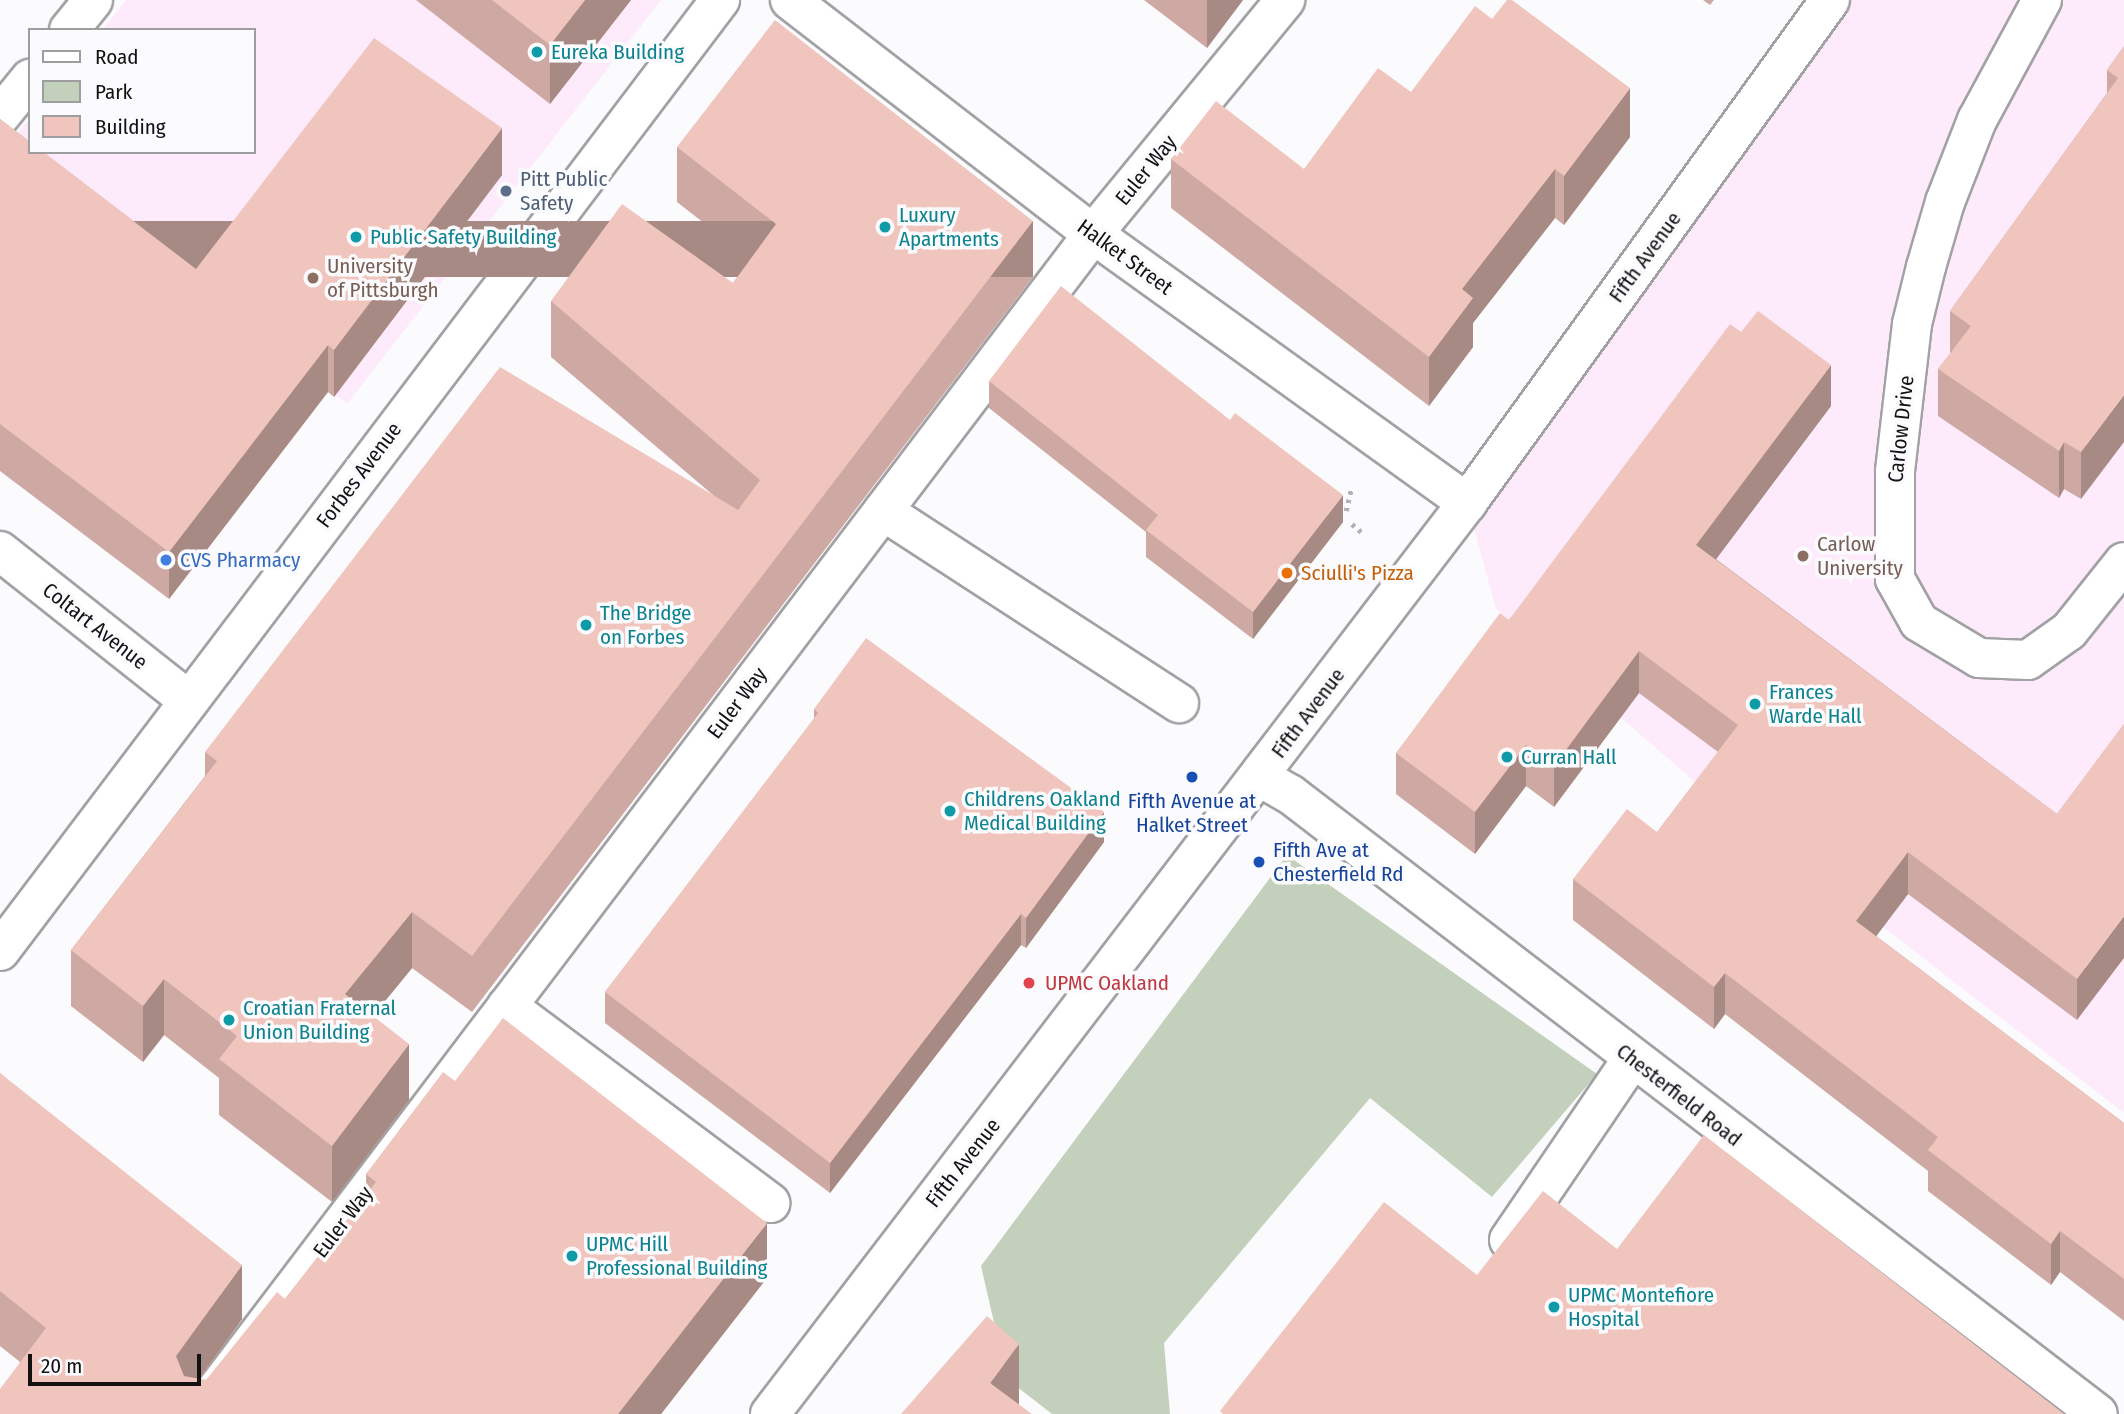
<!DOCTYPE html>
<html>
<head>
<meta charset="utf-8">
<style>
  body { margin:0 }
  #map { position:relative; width:2124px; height:1414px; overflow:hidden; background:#fbfbfe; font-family:"Fira Sans Condensed",sans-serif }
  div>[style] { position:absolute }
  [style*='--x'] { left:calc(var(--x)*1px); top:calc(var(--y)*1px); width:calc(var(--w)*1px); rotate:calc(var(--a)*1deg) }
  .education>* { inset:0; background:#fdebfc }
  .green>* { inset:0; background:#c2d0bc }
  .path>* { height:4.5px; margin-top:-2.25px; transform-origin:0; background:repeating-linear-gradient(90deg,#b2b2b5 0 3.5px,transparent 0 8.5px) }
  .roads { filter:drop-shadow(2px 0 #a2a2a5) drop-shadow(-2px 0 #a2a2a5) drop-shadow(0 2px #a2a2a5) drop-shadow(0 -2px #a2a2a5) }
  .minor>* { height:38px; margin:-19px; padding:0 19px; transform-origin:19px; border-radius:19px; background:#fff }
  .highway>* { height:38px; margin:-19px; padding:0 19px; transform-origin:19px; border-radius:19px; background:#fff }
  .wall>* { inset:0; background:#cea9a3 }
  .shaded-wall>* { inset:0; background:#a88a85; transform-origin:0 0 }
  .building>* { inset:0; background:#f0c5be }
  .dots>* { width:19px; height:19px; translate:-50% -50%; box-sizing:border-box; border:4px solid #fbfbfe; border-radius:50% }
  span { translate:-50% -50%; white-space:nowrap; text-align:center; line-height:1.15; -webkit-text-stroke:7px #fbfbfe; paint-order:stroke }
  .culture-label { font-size:21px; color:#0d838f }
  .left { translate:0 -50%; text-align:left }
  .street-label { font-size:21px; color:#121213 }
  .service-label { font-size:21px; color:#4e5e75 }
  .education-label { font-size:21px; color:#785e54 }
  .shop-label { font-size:21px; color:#366cbe }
  .food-label { font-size:21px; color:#c56008 }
  .transit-label { font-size:21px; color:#164399 }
  .health-label { font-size:21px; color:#be3a42 }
  .legend { position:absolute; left:28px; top:28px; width:228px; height:126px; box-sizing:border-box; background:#fbfbfe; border:2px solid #9e9ea0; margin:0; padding:9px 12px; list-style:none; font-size:21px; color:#121213 }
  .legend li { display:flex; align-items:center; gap:14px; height:35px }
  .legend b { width:35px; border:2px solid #9e9ea0 }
  .scale { position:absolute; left:28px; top:1354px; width:173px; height:32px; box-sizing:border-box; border:4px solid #121213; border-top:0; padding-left:9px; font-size:21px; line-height:24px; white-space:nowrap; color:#121213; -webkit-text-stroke:5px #fbfbfe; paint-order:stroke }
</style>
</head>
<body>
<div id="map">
  <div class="education">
    <i style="clip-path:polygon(126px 0,661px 0,347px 404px,8px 145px,30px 118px,30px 152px,254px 152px,254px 30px,102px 30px)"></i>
    <i style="clip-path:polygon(1838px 0,2124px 0,2124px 1113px,1695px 782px,1496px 609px,1467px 503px)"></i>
  </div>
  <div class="green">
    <i style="clip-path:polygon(1287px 855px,1597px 1074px,1492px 1197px,1370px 1098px,1164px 1343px,1170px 1414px,1052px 1414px,1007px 1379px,981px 1266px)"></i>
  </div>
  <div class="path">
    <i style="--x:1346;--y:511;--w:23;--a:-77"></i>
    <i style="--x:1352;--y:524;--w:16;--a:40"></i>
  </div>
  <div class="roads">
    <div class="minor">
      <i style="--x:790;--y:0;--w:383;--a:37.7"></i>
      <i style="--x:1093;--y:234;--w:461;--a:35.7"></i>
      <i style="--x:2042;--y:0;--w:136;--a:118.4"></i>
      <i style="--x:1977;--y:120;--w:88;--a:111.3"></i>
      <i style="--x:1945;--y:202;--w:68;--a:106.3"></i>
      <i style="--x:1926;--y:267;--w:59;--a:103.8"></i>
      <i style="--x:1912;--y:324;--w:149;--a:96.6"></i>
      <i style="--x:1895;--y:472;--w:107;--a:90"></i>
      <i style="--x:1895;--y:579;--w:49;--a:60.8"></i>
      <i style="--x:1919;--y:622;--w:70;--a:31"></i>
      <i style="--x:1979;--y:658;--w:49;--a:2.3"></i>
      <i style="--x:2028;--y:660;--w:50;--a:-35.3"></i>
      <i style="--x:2069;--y:631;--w:88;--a:-51.4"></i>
      <i style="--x:69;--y:30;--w:38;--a:-51"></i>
      <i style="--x:0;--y:116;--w:48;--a:-51"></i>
      <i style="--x:883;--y:511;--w:353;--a:33"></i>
      <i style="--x:0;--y:551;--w:241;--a:38.4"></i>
      <i style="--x:1260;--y:777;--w:34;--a:30"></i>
      <i style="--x:1290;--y:794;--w:1018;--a:37.5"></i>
      <i style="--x:507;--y:1006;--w:329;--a:36.8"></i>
      <i style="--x:1509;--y:1240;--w:219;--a:-55.8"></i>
      <i style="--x:198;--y:1414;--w:1481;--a:-52.82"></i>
      <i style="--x:1093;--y:234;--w:303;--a:-50.6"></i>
    </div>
    <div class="highway">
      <i style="--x:0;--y:951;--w:1193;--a:-52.87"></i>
      <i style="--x:770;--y:1414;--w:1147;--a:-52.58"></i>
      <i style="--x:1467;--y:503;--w:620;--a:-54.18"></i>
    </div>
  </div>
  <div class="wall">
    <i style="clip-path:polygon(416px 0,631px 0,550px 104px)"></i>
    <i style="clip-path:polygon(1144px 0,1243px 0,1207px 48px)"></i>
    <i style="clip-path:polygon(1703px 0,1714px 0,1710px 5px)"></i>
    <i style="clip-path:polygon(2124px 46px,2081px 499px,2064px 489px,2059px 498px,1938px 416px,1938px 369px,1950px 354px,1950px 311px,2107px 93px,2107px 70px)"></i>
    <i style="clip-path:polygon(1411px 92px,1630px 137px,1564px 225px,1555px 218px,1473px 323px,1473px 347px,1429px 406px,1171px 208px,1171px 159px,1304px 169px)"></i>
    <i style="clip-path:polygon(0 119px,196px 269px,502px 175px,334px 397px,328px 392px,169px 599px,0 471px)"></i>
    <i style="clip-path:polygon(677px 147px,1033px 277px,472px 1012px,412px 968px,373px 1016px,409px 1100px,332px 1202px,219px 1115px,219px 1078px,164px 1035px,143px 1062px,71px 1006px,71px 950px,205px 776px,205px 752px,713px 495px,551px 357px,551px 301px,733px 283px,750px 259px,677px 202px)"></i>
    <i style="clip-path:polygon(1741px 332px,1831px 406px,1716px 559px,2057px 814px,2124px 724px,2077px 1020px,1908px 894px,1876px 936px,2124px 1123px,2124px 1321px,2060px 1272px,2051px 1285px,1928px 1191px,1928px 1171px,1725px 1014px,1714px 1029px,1573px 920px,1573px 879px,1657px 832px,1718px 752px,1639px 693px,1554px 807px,1526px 786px,1475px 854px,1396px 794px,1396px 753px,1509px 620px)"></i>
    <i style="clip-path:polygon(989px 381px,1343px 522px,1253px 639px,1146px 557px,1146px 532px,989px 408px)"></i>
    <i style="clip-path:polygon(814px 709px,1104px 842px,1026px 948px,1021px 945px,830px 1193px,605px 1023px,605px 992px,814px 719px)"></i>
    <i style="clip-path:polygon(0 1073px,242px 1319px,200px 1379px,206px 1380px,285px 1299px,366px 1195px,366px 1174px,455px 1081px,767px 1278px,661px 1414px,0 1414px,20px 1362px,0 1346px)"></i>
  </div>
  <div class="shaded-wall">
    <i style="clip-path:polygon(585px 0,631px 0,550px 104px,550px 45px)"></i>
    <i style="clip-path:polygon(1207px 0,1243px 0,1207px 48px)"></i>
    <i style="clip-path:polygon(1630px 88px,1630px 137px,1564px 225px,1564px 176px)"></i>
    <i style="clip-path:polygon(502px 128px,502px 175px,334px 397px,334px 350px)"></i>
    <i style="clip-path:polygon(1555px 169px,1555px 218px,1473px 323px,1473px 347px,1429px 406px,1429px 357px,1462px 289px)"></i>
    <i style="left:1033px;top:221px;width:56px;height:925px;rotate:90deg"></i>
    <i style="clip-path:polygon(328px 345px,328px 392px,169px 599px,169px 552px)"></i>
    <i style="clip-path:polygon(1831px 365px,1831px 406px,1696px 586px,1696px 545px)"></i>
    <i style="clip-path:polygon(2124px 395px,2124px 442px,2081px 499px,2081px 452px)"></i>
    <i style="clip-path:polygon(2064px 442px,2064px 489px,2059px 498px,2059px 451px)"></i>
    <i style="clip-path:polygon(1343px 495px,1343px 522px,1253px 639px,1253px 612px)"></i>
    <i style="clip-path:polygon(1639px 651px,1639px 693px,1554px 807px,1554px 766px)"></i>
    <i style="clip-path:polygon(1526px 745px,1526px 786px,1475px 854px,1475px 812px)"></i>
    <i style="clip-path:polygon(1104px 812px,1104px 842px,1026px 948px,1026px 918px)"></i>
    <i style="clip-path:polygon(1908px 852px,1908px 894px,1856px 963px,1856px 921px)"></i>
    <i style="clip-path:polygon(412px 912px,412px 968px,345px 1050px,345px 994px)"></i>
    <i style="clip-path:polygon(1021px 914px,1021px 945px,830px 1193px,830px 1163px)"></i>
    <i style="clip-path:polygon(2124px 916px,2124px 958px,2077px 1020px,2077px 979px)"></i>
    <i style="clip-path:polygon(1725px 973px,1725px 1014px,1714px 1029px,1714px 987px)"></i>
    <i style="clip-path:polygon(164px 979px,164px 1035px,143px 1062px,143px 1006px)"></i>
    <i style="clip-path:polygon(409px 1044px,409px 1100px,332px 1202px,332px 1146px)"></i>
    <i style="clip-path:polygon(767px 1223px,767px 1278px,661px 1414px,618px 1414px)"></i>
    <i style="clip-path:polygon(2060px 1231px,2060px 1272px,2051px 1285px,2051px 1244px)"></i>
    <i style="clip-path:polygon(242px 1265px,242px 1319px,176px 1411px,176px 1356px)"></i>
    <i style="clip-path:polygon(1019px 1344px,1019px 1413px,990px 1383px)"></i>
  </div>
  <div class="building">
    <i style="clip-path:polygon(492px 0,585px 0,550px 45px)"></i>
    <i style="clip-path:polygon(1507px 0,1512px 0,1630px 88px,1564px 176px,1555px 169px,1462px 289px,1473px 298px,1429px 357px,1171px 159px,1216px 101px,1304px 169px,1378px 68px,1411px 92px,1475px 6px,1492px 19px)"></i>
    <i style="clip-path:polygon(775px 20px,1033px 221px,472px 956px,412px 912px,345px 994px,409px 1044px,332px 1146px,219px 1059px,237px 1036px,164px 979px,143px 1006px,71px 950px,217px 761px,205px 752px,500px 367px,738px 510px,760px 480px,551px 301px,622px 204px,733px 283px,776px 224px,677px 147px)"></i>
    <i style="clip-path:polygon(374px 38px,502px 128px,334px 350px,328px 345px,169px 552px,0 424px,0 119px,30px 142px,30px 152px,43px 152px,196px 269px)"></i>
    <i style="clip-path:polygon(2124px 46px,2124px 395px,2081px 452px,2064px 442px,2059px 451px,1938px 369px,1971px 326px,1950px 311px,2118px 78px,2107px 70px)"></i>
    <i style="clip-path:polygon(1061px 286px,1230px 420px,1235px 413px,1343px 495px,1253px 612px,1146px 530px,1158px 515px,989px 381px)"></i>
    <i style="clip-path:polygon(1758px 311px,1831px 365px,1696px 545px,2057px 814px,2124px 724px,2124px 916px,2077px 979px,1908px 852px,1856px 921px,2124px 1123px,2124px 1279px,2060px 1231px,2051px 1244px,1928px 1150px,1938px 1137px,1725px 973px,1714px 987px,1573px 879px,1627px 809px,1657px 832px,1738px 725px,1639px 651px,1554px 766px,1526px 745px,1475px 812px,1396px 753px,1500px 613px,1509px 620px,1730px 324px,1741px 332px)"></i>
    <i style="clip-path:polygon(866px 638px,1104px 812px,1026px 918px,1021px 914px,830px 1163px,605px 992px,818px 713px,814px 709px)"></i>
    <i style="clip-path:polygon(503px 1018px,767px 1223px,618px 1414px,0 1414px,0 1389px,46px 1328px,0 1291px,0 1073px,242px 1265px,176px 1356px,184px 1376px,206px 1380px,277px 1292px,285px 1299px,376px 1182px,366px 1174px,443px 1072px,455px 1081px)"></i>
    <i style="clip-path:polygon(1704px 1135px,2064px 1414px,1223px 1414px,1220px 1411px,1384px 1202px,1477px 1275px,1543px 1191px,1617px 1249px)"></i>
    <i style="clip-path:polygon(987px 1316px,1019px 1344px,990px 1383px,1032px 1414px,901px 1414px)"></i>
  </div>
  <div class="dots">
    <i style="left:537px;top:52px;background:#0f9aa8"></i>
    <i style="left:506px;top:191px;background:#5c6f8a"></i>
    <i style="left:885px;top:227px;background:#0f9aa8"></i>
    <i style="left:356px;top:237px;background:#0f9aa8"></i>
    <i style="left:313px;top:278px;background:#8d6e63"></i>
    <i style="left:1803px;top:556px;background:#8d6e63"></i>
    <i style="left:166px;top:560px;background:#3f7fe0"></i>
    <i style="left:1287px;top:573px;background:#e8710a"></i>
    <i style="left:586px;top:625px;background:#0f9aa8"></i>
    <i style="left:1755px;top:704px;background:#0f9aa8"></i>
    <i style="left:1507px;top:757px;background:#0f9aa8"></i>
    <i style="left:1192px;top:777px;background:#1a4fb4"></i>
    <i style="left:950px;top:811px;background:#0f9aa8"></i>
    <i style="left:1259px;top:862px;background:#1a4fb4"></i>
    <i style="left:1029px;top:983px;background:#e0444e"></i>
    <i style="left:229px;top:1020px;background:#0f9aa8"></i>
    <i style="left:572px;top:1256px;background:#0f9aa8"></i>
    <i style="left:1554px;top:1307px;background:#0f9aa8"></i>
  </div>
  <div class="culture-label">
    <span class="left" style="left:551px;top:52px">Eureka Building</span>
    <span class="left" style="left:899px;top:227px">Luxury<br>Apartments</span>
    <span class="left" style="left:370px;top:237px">Public Safety Building</span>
    <span class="left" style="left:600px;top:625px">The Bridge<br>on Forbes</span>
    <span class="left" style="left:1769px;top:704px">Frances<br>Warde Hall</span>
    <span class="left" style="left:1521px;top:757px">Curran Hall</span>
    <span class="left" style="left:964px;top:811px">Childrens Oakland<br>Medical Building</span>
    <span class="left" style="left:243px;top:1020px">Croatian Fraternal<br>Union Building</span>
    <span class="left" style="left:586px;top:1256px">UPMC Hill<br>Professional Building</span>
    <span class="left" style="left:1568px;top:1307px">UPMC Montefiore<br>Hospital</span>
  </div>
  <div class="street-label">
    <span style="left:1146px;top:170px;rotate:-51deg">Euler Way</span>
    <span style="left:1125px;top:257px;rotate:36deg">Halket Street</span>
    <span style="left:1645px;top:257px;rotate:-54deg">Fifth Avenue</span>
    <span style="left:1901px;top:429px;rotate:-84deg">Carlow Drive</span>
    <span style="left:359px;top:475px;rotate:-53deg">Forbes Avenue</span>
    <span style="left:95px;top:626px;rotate:38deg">Coltart Avenue</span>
    <span style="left:737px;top:703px;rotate:-53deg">Euler Way</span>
    <span style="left:1308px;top:713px;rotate:-53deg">Fifth Avenue</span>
    <span style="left:1679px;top:1095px;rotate:38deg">Chesterfield Road</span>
    <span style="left:963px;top:1163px;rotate:-52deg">Fifth Avenue</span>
    <span style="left:343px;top:1222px;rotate:-53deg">Euler Way</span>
  </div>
  <div class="service-label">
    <span class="left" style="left:520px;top:191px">Pitt Public<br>Safety</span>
  </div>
  <div class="education-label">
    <span class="left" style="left:327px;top:278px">University<br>of Pittsburgh</span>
    <span class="left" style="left:1817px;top:556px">Carlow<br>University</span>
  </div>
  <div class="shop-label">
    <span class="left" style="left:180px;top:560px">CVS Pharmacy</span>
  </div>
  <div class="food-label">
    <span class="left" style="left:1301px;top:573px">Sciulli's Pizza</span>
  </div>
  <div class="transit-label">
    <span style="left:1192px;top:813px">Fifth Avenue at<br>Halket Street</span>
    <span class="left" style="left:1273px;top:862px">Fifth Ave at<br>Chesterfield Rd</span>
  </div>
  <div class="health-label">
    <span class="left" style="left:1045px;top:983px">UPMC Oakland</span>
  </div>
  <ul class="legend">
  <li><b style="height:9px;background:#fff"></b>Road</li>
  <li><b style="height:19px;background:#c2d0bc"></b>Park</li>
  <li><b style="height:19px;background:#f0c5be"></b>Building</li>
  </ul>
  <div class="scale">20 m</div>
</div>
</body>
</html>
